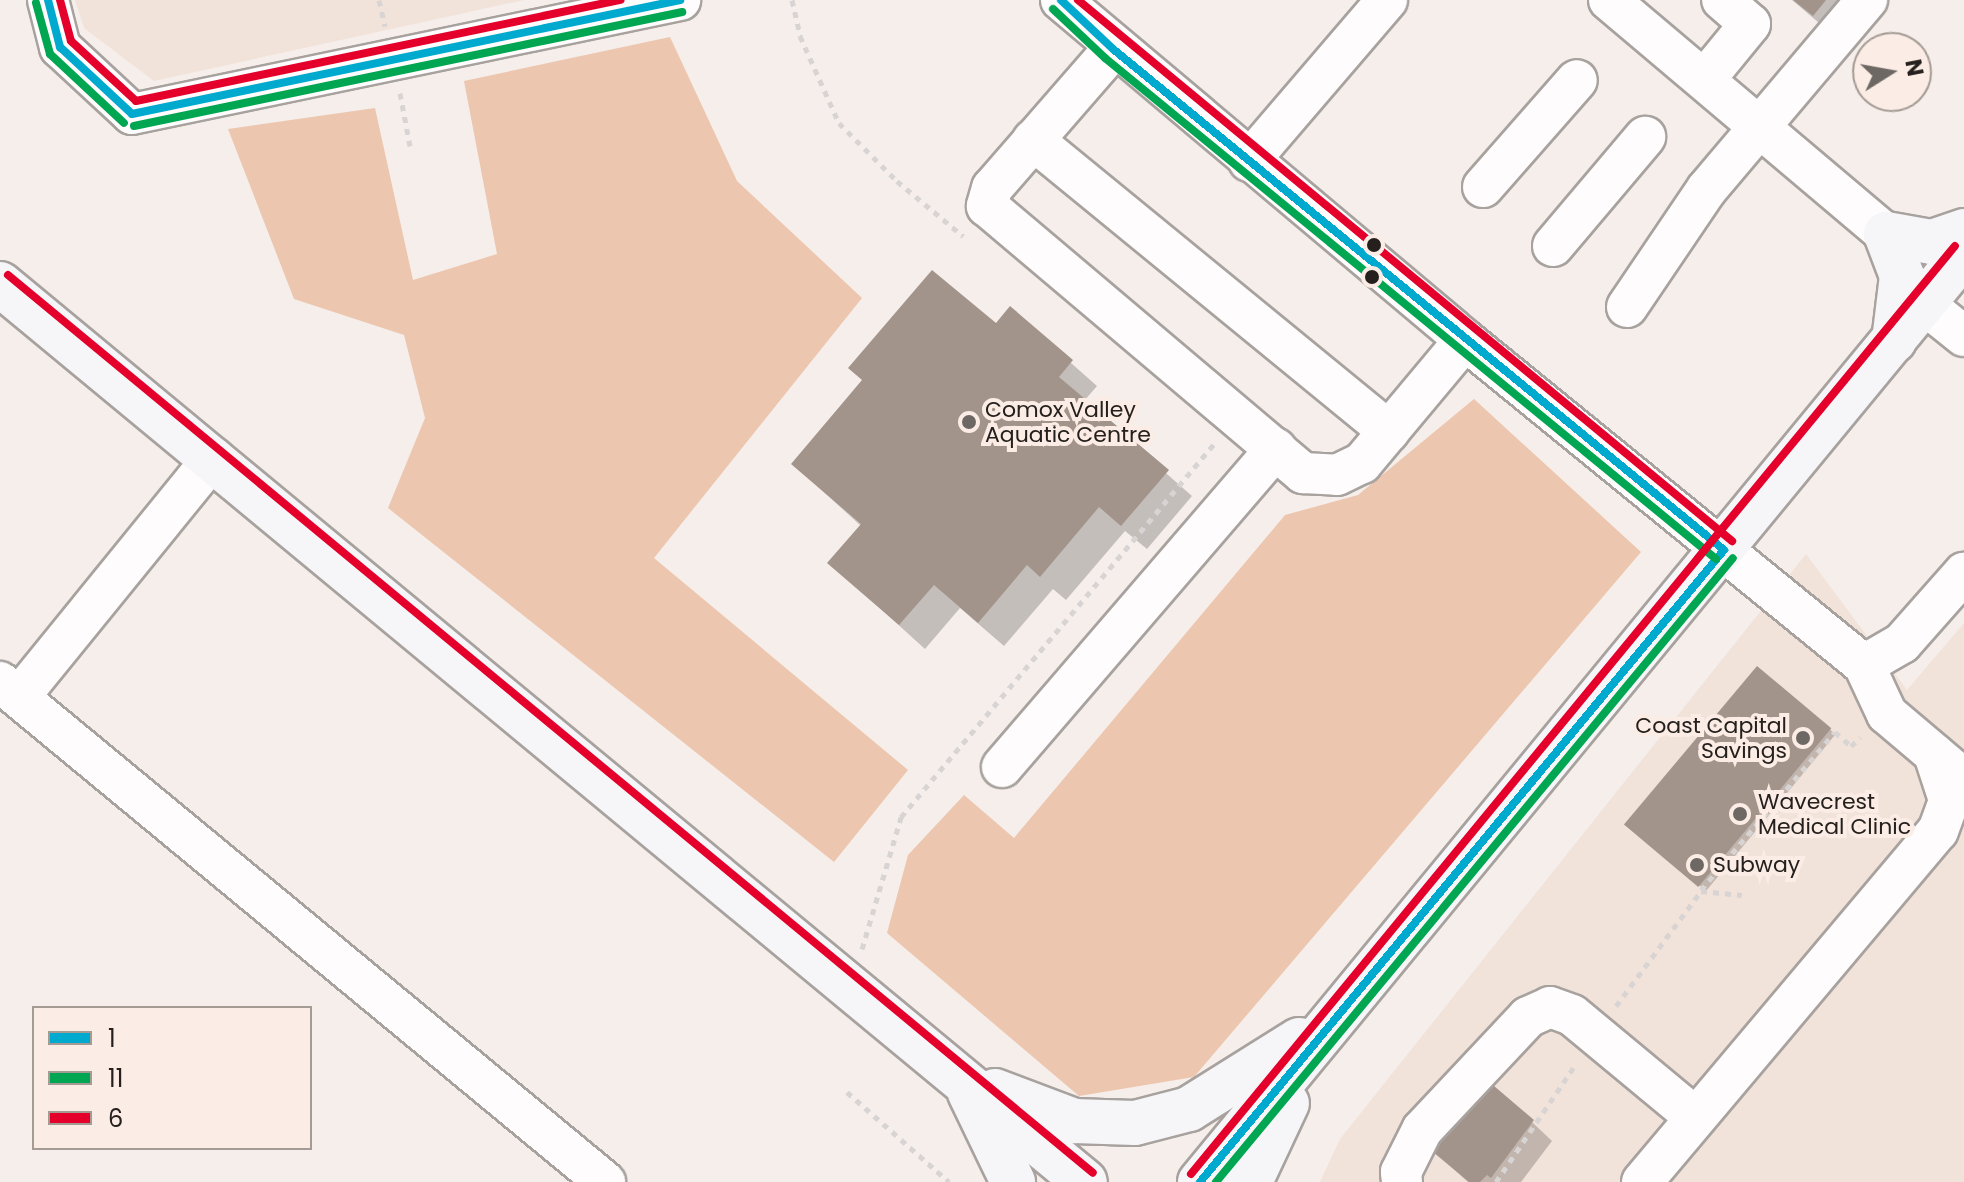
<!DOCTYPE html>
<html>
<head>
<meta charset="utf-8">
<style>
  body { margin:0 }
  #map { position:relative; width:1964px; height:1182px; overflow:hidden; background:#f6eeea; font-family:Poppins,sans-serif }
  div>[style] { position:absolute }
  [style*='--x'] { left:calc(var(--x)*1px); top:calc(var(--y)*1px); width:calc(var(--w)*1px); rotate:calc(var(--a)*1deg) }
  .built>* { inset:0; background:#f2e3da }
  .forest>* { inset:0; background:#ecc6ae }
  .shadow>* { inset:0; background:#0003 }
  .building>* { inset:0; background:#a2948b; transform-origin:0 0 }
  .path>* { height:5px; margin-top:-2.5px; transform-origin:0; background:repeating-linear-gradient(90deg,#d7d4d3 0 6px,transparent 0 12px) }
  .roads { filter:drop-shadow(2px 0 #a8a29f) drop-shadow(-2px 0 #a8a29f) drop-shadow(0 2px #a8a29f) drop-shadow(0 -2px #a8a29f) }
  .minor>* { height:40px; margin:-20px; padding:0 20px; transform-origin:20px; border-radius:20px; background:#fefcfc }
  .major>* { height:44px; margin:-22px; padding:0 22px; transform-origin:22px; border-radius:22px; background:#f6f5f8 }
  .bus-1>* { height:8px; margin:-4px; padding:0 4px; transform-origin:4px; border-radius:4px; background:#00a9ce }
  .bus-2>* { height:8px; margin:-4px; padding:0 4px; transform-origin:4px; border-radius:4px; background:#00a651 }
  .bus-3>* { height:8px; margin:-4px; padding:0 4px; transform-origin:4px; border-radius:4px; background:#e4002b }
  .dots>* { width:22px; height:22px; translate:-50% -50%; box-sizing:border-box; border:4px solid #fbede5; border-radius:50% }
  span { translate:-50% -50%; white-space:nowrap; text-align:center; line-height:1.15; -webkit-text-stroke:8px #fbede5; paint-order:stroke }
  .poi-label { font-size:22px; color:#25201d }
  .left { translate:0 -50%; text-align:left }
  .right { translate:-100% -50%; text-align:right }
  .legend { position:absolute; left:32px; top:1006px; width:280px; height:144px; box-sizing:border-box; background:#fbede5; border:2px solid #a59b95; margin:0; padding:10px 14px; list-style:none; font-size:24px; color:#25201d }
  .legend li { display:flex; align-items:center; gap:16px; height:40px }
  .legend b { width:40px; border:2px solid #a59b95 }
  .north { position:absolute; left:1852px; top:32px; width:80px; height:80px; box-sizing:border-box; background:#fbede5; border:2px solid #a59b95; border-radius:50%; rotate:79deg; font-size:22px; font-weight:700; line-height:32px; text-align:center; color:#25201d }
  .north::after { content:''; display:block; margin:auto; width:28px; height:36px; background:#6e6865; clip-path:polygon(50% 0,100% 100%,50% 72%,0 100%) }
</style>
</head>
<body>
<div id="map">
  <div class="built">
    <i style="clip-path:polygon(75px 0,524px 0,154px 81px,84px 28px)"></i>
    <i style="clip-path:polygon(1806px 554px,1907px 690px,1964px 623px,1964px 1182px,1320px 1182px,1340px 1139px)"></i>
  </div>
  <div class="forest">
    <i style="clip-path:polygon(670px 37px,737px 181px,862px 298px,654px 558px,908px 770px,834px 862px,388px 508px,425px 418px,404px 335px,294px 299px,228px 129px,375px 108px,413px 280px,497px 254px,464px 81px)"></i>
    <i style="clip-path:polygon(1474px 399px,1641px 552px,1194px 1077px,1079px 1096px,887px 933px,908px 855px,964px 795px,1014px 838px,1285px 515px,1358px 495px)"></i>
  </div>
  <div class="shadow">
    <i style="clip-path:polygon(1792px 0,1872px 0,1839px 40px)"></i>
    <i style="clip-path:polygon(1010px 309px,1097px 386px,1084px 401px,1192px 496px,1147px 549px,1125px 531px,1066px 600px,1053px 589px,1004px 646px,960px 608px,925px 649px,830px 563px,861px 526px,793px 464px,996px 326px)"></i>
    <i style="clip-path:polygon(1830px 729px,1835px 735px,1706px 891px,1634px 831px)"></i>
    <i style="clip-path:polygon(1532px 1122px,1552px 1141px,1521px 1182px,1468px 1182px,1424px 1142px)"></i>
  </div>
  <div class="building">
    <i style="clip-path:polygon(1793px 0,1826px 0,1813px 16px)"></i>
    <i style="clip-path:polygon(932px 270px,996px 323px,1010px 306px,1073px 360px,1059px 377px,1169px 470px,1121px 526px,1099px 507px,1040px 577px,1027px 565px,978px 623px,934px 585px,899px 625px,827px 563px,861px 524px,791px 464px,862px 380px,848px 368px)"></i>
    <i style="left:1757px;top:666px;width:97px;height:207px;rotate:40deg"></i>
    <i style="clip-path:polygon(1480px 1074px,1534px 1120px,1491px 1178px,1487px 1175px,1480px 1182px,1469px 1182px,1421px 1142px)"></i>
  </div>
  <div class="path">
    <i style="--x:379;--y:0;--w:27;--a:77"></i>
    <i style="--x:792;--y:0;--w:37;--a:77"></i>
    <i style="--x:800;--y:36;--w:95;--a:65.9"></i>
    <i style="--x:839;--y:123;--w:82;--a:45"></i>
    <i style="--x:897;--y:181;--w:86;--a:39.8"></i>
    <i style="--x:400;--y:93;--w:54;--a:79.3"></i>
    <i style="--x:1701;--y:890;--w:207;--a:-49.7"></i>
    <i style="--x:1835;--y:732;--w:21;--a:41"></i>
    <i style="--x:1851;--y:746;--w:13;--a:-42"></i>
    <i style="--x:862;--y:949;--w:138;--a:-73.5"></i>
    <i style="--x:901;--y:817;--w:488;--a:-50"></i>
    <i style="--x:1616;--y:1006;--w:143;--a:-53.5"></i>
    <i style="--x:1701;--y:891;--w:41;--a:5.6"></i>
    <i style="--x:847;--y:1092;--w:136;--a:41.4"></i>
    <i style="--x:1496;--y:1182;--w:143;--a:-55.9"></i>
  </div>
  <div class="roads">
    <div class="minor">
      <i style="--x:48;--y:0;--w:49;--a:75.7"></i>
      <i style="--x:60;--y:47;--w:98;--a:42.9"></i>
      <i style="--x:132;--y:114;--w:560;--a:-11.75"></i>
      <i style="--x:1061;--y:0;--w:528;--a:40.08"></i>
      <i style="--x:1465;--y:340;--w:515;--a:39.16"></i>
      <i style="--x:1864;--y:665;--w:54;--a:64.9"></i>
      <i style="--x:1887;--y:714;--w:101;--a:40.2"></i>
      <i style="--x:1609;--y:0;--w:363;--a:40.2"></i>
      <i style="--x:1113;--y:49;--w:184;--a:131"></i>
      <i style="--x:992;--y:188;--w:19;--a:106"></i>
      <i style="--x:987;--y:206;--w:414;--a:40.2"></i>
      <i style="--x:1303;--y:473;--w:34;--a:3"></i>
      <i style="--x:1337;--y:475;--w:28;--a:-26"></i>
      <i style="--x:1362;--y:463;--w:160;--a:-50.1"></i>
      <i style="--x:1705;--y:79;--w:71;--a:-50.7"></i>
      <i style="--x:1750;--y:24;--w:37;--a:-139"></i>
      <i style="--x:1033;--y:140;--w:460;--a:39.3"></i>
      <i style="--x:1249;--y:161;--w:212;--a:-49.4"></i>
      <i style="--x:1483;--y:187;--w:142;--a:-48.7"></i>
      <i style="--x:1553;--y:246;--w:143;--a:-49.8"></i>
      <i style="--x:1924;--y:304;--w:51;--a:38.7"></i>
      <i style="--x:1627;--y:307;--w:143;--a:-55.9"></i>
      <i style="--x:1707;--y:189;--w:248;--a:-49.8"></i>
      <i style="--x:1864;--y:665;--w:44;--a:-30.1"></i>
      <i style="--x:1902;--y:643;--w:94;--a:-48.5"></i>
      <i style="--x:0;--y:682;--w:785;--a:39.57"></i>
      <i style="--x:19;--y:697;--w:308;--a:-50.9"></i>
      <i style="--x:1002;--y:767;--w:420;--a:-49.3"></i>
      <i style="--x:1402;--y:1182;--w:10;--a:-96"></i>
      <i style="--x:1401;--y:1172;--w:47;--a:-63.4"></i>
      <i style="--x:1422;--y:1130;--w:155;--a:-46.8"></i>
      <i style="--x:1528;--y:1017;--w:24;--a:-24"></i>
      <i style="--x:1550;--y:1007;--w:23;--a:20"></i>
      <i style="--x:1572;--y:1015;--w:160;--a:39.7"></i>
      <i style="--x:1642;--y:1182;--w:459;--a:-49.9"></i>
      <i style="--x:1938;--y:831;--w:33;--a:-70"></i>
      <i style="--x:1949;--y:800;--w:48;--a:-108.1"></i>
    </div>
    <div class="major">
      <i style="--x:1886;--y:234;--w:45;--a:69.1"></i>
      <i style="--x:1902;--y:276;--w:65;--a:97"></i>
      <i style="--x:1886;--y:234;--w:47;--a:9.9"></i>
      <i style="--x:1932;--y:242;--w:34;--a:-19"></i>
      <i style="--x:0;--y:284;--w:1408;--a:39.61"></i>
      <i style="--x:995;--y:1091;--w:85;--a:20.8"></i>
      <i style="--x:1074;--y:1121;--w:61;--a:1.9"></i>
      <i style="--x:1135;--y:1123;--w:56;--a:-14.5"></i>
      <i style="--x:1189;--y:1109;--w:130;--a:-32.1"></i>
      <i style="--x:970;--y:1093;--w:99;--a:64.2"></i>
      <i style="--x:1200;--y:1182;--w:1202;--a:-50.54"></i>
      <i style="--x:1250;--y:1182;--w:87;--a:-64.9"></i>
    </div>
  </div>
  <div class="bus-1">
    <i style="--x:48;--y:0;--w:49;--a:75.7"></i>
    <i style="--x:60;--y:47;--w:98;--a:42.9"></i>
    <i style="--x:1061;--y:0;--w:71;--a:43.3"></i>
    <i style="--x:1113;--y:49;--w:790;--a:39.35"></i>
    <i style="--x:132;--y:114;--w:560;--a:-11.75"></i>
    <i style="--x:1200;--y:1182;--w:821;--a:-50.34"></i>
  </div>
  <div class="bus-2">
    <i style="--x:36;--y:3;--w:53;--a:74.6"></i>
    <i style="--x:50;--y:54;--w:101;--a:43"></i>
    <i style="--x:1053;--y:9;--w:71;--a:43.3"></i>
    <i style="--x:1105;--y:58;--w:790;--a:39.35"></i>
    <i style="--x:134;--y:126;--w:560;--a:-11.75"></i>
    <i style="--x:1216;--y:1182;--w:810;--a:-50.36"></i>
  </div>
  <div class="bus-3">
    <i style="--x:60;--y:0;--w:42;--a:75"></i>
    <i style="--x:71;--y:41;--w:88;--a:42.7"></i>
    <i style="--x:136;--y:101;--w:495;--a:-11.8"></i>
    <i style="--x:1078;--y:0;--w:849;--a:39.6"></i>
    <i style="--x:8;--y:275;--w:1408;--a:39.61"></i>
    <i style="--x:1191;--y:1174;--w:1202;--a:-50.54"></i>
  </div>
  <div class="dots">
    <i style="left:1374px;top:245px;background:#25201d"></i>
    <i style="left:1372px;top:277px;background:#25201d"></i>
    <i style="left:969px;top:422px;background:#6e6865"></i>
    <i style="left:1803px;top:738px;background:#6e6865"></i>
    <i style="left:1740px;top:814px;background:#6e6865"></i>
    <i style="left:1697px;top:865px;background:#6e6865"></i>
  </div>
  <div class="poi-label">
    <span class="left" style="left:985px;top:422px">Comox Valley<br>Aquatic Centre</span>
    <span class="right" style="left:1787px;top:738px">Coast Capital<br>Savings</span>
    <span class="left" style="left:1758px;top:814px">Wavecrest<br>Medical Clinic</span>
    <span class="left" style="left:1713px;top:865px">Subway</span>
  </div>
  <ul class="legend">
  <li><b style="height:10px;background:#00a9ce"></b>1</li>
  <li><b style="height:10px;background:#00a651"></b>11</li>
  <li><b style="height:10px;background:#e4002b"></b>6</li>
  </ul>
  <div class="north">N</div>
</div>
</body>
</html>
